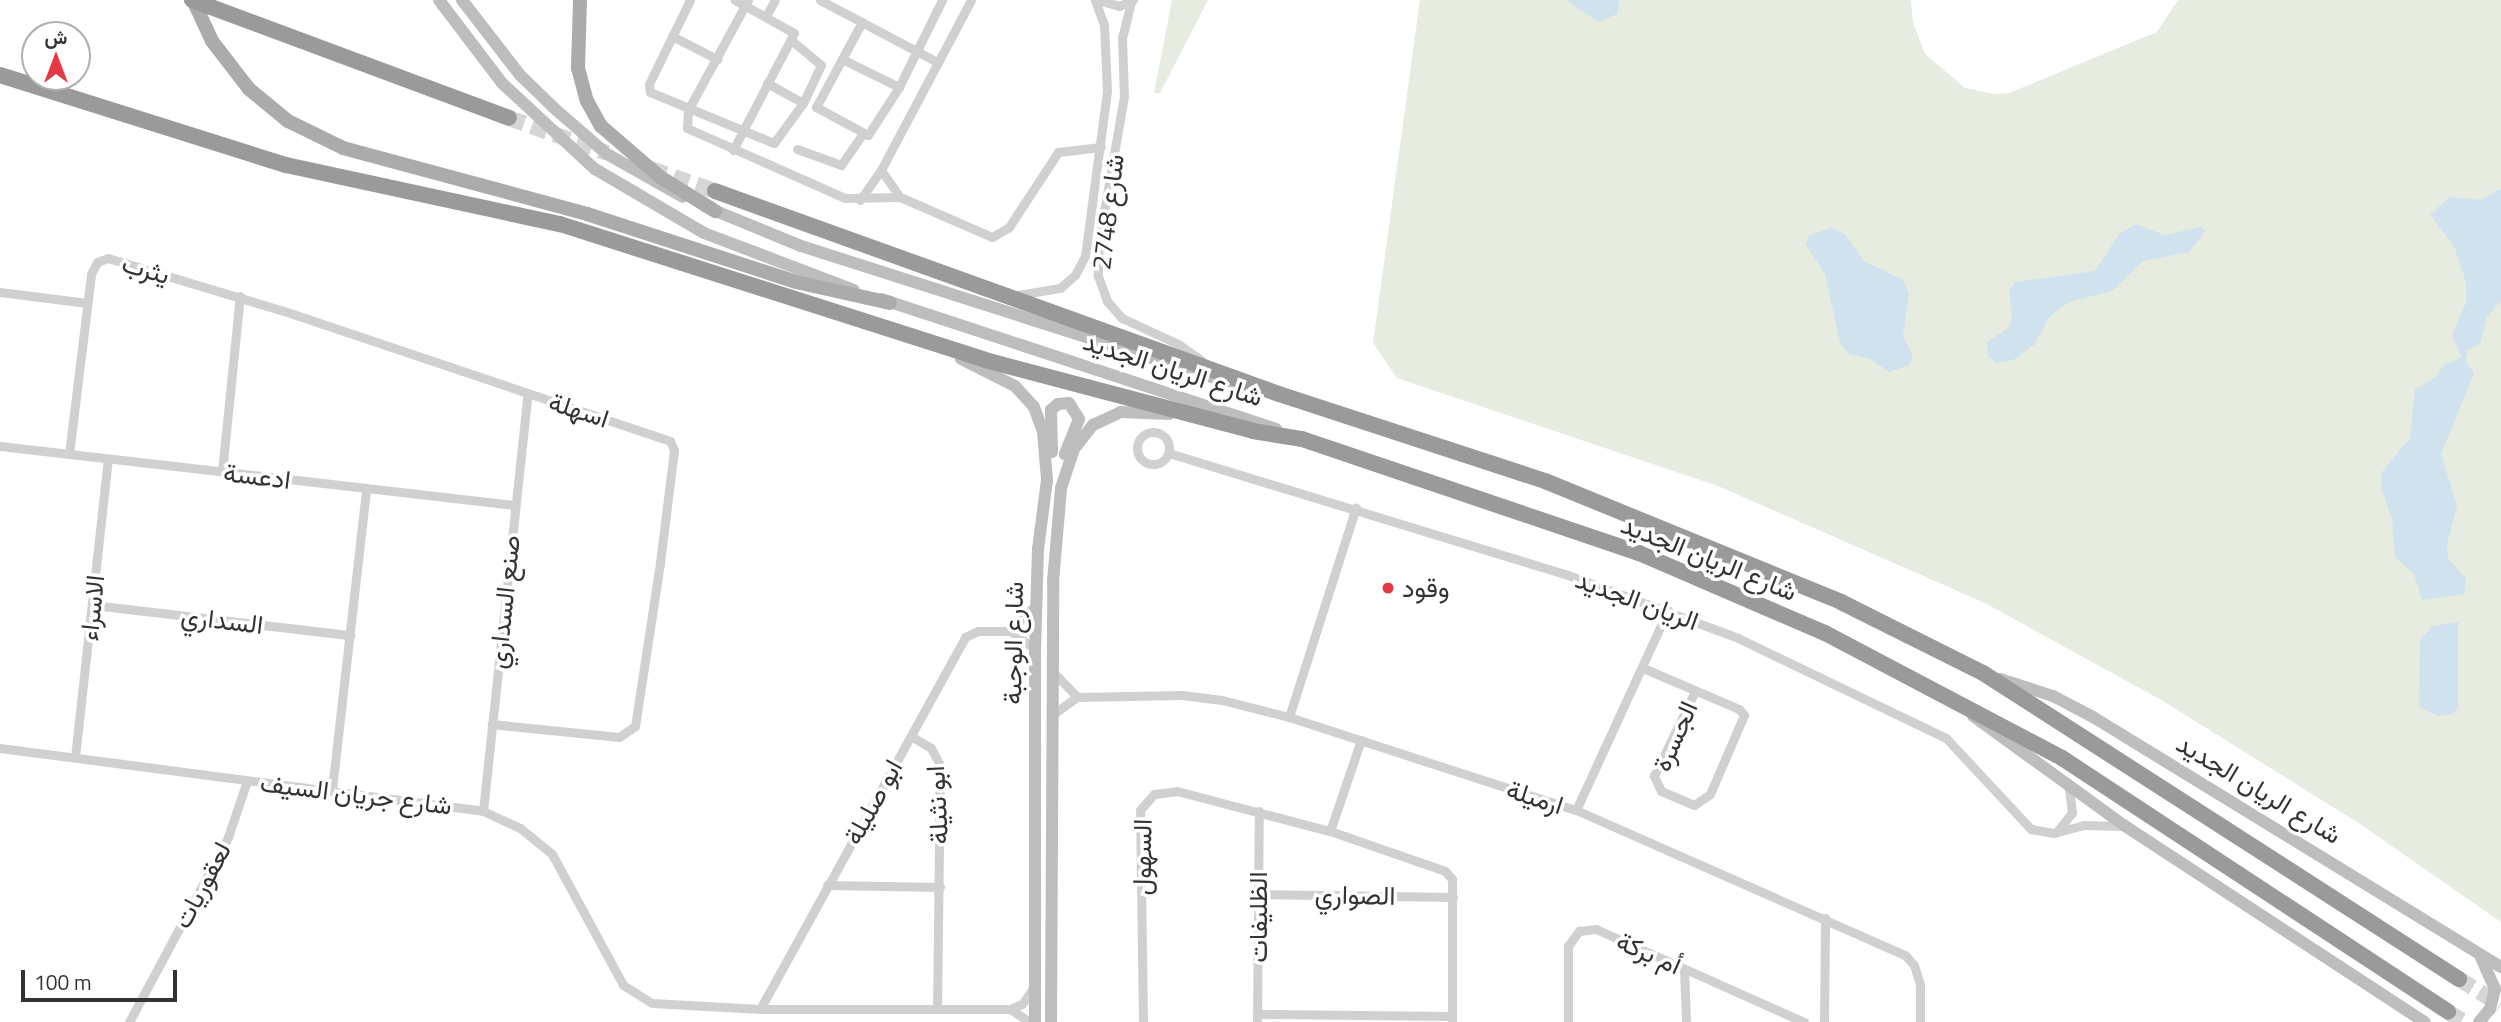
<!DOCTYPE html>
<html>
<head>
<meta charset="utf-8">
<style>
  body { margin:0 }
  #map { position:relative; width:2501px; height:1022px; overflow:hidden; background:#fff; font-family:"Titillium Web",Vazirmatn,sans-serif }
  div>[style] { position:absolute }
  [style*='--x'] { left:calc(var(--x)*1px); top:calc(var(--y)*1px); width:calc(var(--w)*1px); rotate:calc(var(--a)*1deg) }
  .green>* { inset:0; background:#e6ecdf }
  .water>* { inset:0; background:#cfe2ee }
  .highway-tunnel>* { height:16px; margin-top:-8px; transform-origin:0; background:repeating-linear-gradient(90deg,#d6d6d6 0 16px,transparent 0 24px) }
  .street>* { height:9px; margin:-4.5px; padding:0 4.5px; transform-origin:4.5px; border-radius:4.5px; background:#d0d0d0 }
  .street>.ring { margin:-4.5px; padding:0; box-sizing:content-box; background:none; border:9px solid #d0d0d0; border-radius:50% }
  .secondary>* { height:12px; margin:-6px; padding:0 6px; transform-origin:6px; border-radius:6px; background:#bdbdbd }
  .primary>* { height:14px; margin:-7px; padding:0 7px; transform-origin:7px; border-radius:7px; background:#ababab }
  .highway>* { height:16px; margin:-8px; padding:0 8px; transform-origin:8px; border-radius:8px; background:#9a9a9a }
  .dots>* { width:19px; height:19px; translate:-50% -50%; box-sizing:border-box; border:4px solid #fff; border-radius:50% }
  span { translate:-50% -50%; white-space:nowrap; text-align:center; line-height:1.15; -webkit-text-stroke:7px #fff; paint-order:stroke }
  .street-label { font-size:26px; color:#333 }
  .poi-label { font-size:26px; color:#333 }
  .left { translate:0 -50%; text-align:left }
  .north { position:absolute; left:21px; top:21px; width:70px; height:70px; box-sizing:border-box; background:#fff; border:2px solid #adadad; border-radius:50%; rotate:0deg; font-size:19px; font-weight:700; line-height:28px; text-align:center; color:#333 }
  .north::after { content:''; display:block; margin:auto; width:24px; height:32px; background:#e63946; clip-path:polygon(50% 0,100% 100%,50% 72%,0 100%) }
  .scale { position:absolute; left:21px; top:970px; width:156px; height:32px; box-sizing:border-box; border:4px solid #333; border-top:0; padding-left:9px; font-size:21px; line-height:24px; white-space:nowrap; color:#333; -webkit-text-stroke:5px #fff; paint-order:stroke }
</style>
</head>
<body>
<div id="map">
  <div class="green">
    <i style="clip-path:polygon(1172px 0,1208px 0,1160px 93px,1154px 93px)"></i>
    <i style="clip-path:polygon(1420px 0,1911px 0,1913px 22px,1925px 54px,1965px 88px,1994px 94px,2009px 93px,2157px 32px,2178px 0,2501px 0,2501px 922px,2360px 824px,2163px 701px,1985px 603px,1718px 486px,1397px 378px,1373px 343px)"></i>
  </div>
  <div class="water">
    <i style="clip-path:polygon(1567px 0,1619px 0,1617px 14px,1598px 22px)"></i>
    <i style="clip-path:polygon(2501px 188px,2501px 301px,2487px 317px,2480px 344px,2468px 350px,2465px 361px,2474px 373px,2441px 454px,2457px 506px,2447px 544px,2448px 558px,2466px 579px,2464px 594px,2422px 600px,2414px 574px,2395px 557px,2392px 519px,2381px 488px,2382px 472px,2410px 438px,2415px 389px,2435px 378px,2444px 365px,2462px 357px,2452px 336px,2466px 303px,2466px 282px,2454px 246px,2430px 215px,2449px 197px,2481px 200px)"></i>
    <i style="clip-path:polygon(2136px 224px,2164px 235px,2201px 227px,2205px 231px,2189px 252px,2143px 261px,2112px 291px,2069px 302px,2050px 316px,2034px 345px,2013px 360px,1996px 363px,1988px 356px,1987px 342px,2008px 328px,2012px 318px,2009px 291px,2015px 282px,2095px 271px,2119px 234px)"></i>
    <i style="clip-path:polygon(1831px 228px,1845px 234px,1864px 261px,1903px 280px,1909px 293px,1903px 336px,1913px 356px,1910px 365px,1889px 372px,1870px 359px,1849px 354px,1840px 342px,1825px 274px,1806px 245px,1809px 235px)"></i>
    <i style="clip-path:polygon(2458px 622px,2458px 708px,2452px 714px,2438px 716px,2419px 706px,2420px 640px,2433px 626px)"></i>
  </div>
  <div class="highway-tunnel">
    <i style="--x:509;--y:118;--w:104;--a:19.7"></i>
    <i style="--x:651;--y:169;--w:68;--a:19"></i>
    <i style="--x:2459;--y:979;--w:49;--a:31.8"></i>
    <i style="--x:2448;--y:1012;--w:19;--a:32"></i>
  </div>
  <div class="street">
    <i style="--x:690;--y:0;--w:93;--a:116"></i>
    <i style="--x:649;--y:84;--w:8;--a:83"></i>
    <i style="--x:650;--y:92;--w:134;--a:22.4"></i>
    <i style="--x:774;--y:143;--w:49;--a:-54.1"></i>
    <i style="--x:748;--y:0;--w:125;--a:118.6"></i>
    <i style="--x:688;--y:110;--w:18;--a:93"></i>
    <i style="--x:687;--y:128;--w:173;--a:23.9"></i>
    <i style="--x:845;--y:198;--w:55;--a:-1"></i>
    <i style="--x:820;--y:0;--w:132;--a:27.9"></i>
    <i style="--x:1097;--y:0;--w:23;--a:15"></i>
    <i style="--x:1119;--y:6;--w:15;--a:-23"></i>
    <i style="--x:1131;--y:2;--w:36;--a:104"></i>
    <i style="--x:1122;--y:37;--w:59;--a:88.1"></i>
    <i style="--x:1124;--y:96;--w:146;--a:99.8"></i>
    <i style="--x:1099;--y:240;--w:36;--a:92"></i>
    <i style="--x:1098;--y:276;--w:27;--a:70"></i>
    <i style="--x:1107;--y:301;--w:23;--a:49"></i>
    <i style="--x:1122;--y:318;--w:62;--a:24.9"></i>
    <i style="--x:1178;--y:344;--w:28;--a:35"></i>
    <i style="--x:766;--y:16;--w:18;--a:-61"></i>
    <i style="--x:862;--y:22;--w:97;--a:118.4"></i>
    <i style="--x:816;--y:107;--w:59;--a:28.3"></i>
    <i style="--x:868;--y:135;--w:57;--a:-57.1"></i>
    <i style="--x:899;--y:87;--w:97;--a:-63.7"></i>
    <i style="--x:672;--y:36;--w:51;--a:27.1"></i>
    <i style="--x:842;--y:59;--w:64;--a:26.2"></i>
    <i style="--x:767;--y:83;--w:41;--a:29.1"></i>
    <i style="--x:803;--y:103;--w:42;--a:-64.7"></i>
    <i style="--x:821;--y:65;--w:38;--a:-140"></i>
    <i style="--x:797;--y:149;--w:47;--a:20"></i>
    <i style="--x:841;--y:165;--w:37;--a:-55"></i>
    <i style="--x:733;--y:150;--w:132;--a:-62.5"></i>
    <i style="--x:794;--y:33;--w:68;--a:-150.8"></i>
    <i style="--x:881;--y:170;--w:33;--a:55"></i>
    <i style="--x:900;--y:197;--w:100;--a:23.5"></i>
    <i style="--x:992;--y:237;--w:20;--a:-30"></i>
    <i style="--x:1009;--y:227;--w:90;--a:-56.8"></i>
    <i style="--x:1058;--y:152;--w:43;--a:-6.6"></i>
    <i style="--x:860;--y:200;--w:37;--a:-55"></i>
    <i style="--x:881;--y:170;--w:192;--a:-62.1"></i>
    <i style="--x:0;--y:292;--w:88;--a:7.2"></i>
    <i style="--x:1018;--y:295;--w:43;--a:-9.5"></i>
    <i style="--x:1060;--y:288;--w:20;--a:-41"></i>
    <i style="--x:1075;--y:275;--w:21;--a:-62"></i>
    <i style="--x:1085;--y:256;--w:166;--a:-82.4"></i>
    <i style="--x:1107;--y:91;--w:66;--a:-92.6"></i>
    <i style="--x:1104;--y:25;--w:27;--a:-110"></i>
    <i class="ring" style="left:1137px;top:432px;width:23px;height:23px"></i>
    <i style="--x:0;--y:446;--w:518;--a:6.54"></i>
    <i style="--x:69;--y:454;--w:181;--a:-83"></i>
    <i style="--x:91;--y:274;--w:13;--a:-63"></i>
    <i style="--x:97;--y:262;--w:12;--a:-20"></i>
    <i style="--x:108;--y:258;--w:193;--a:16.8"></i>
    <i style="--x:293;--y:314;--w:398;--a:18.6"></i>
    <i style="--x:670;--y:441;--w:10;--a:66"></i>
    <i style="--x:674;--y:450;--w:114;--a:97.1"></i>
    <i style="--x:660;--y:563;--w:165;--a:98.7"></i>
    <i style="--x:635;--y:726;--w:19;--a:145"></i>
    <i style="--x:619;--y:737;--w:128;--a:-174.2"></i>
    <i style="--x:1172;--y:454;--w:414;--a:17"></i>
    <i style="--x:1568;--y:575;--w:181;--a:20.3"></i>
    <i style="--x:1738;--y:638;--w:231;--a:25.7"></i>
    <i style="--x:1946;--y:738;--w:125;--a:47"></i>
    <i style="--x:2031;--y:829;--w:23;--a:10"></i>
    <i style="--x:2054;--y:833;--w:30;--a:-15"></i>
    <i style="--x:2083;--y:825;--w:40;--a:1.4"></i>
    <i style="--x:222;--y:472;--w:177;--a:-84.2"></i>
    <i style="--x:93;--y:605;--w:259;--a:6.7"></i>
    <i style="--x:1010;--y:631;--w:36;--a:-46"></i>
    <i style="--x:1643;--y:668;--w:104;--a:23.1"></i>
    <i style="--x:1739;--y:709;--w:8;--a:50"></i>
    <i style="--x:1744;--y:715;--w:86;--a:113.3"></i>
    <i style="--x:1710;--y:794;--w:19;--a:145"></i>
    <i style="--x:1694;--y:805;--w:36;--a:-157"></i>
    <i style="--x:1661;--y:791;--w:17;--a:-115"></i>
    <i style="--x:1654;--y:776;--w:94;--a:-64.2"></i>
    <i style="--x:1054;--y:673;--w:33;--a:46"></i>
    <i style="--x:1052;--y:715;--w:31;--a:-36"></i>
    <i style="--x:1077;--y:697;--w:105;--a:-1.1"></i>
    <i style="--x:1182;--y:695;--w:40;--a:7.1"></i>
    <i style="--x:1222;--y:700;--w:69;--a:14.2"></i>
    <i style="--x:1289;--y:717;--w:302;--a:18"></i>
    <i style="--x:1576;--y:810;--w:360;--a:23.8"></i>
    <i style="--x:1905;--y:955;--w:13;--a:48"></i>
    <i style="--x:1914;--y:965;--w:21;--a:73"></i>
    <i style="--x:1920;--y:985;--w:37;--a:90"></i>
    <i style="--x:1289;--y:717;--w:220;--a:-72.3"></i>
    <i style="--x:911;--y:736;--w:23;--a:31"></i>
    <i style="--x:931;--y:748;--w:19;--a:62"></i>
    <i style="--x:940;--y:765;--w:243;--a:90.7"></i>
    <i style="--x:0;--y:748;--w:487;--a:7.4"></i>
    <i style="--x:483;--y:811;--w:41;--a:24.7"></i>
    <i style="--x:520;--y:828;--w:41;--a:39.1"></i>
    <i style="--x:552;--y:854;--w:149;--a:61.5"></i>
    <i style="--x:623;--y:985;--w:34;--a:32"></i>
    <i style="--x:652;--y:1003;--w:108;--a:3.2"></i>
    <i style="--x:760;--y:1009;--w:250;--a:0"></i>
    <i style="--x:1010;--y:1009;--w:24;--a:33"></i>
    <i style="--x:75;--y:757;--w:300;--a:-83.7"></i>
    <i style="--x:332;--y:789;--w:301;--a:-83.5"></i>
    <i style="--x:1576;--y:810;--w:220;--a:-65.3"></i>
    <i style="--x:483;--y:811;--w:420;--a:-83.9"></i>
    <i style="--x:2058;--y:830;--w:22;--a:-51"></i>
    <i style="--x:2072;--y:813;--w:25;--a:-97"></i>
    <i style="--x:1330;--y:831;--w:96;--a:-71.2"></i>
    <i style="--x:827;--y:885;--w:113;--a:1"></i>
    <i style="--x:1258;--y:894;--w:195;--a:0.9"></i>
    <i style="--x:1684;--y:969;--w:53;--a:87.8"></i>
    <i style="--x:760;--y:1009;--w:425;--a:-61.1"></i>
    <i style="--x:965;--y:637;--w:14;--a:-25"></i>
    <i style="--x:978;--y:631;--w:32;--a:0"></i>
    <i style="--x:1010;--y:631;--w:31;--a:36"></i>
    <i style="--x:1010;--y:1009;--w:13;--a:-23"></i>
    <i style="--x:1022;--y:1004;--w:21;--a:-55"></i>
    <i style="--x:1258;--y:1014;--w:194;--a:0.6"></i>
    <i style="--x:129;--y:1022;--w:210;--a:-61.8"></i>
    <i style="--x:228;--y:837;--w:59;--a:-71.3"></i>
    <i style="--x:1143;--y:1022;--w:212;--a:-90.8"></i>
    <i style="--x:1140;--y:810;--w:21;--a:-49"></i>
    <i style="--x:1154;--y:794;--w:23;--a:-7"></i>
    <i style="--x:1177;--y:791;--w:158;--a:14.7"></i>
    <i style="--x:1330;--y:831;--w:122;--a:19.2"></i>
    <i style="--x:1445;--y:871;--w:11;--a:49"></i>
    <i style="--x:1452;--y:879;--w:143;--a:90"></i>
    <i style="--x:1257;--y:1022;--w:211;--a:-89.5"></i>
    <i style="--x:1568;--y:1022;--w:76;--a:-90"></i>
    <i style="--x:1568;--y:946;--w:19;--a:-54"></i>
    <i style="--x:1579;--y:931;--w:17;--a:-7"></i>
    <i style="--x:1596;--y:929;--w:228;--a:24.1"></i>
    <i style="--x:1824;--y:1022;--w:104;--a:-89.4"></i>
  </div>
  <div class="secondary">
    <i style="--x:439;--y:0;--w:104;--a:52.8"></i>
    <i style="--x:502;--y:83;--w:127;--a:42.8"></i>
    <i style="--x:595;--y:169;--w:126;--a:30.4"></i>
    <i style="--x:704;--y:233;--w:160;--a:20.8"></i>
    <i style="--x:462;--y:0;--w:95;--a:52.3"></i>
    <i style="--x:520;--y:75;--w:47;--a:44.1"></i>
    <i style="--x:554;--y:108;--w:70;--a:41"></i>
    <i style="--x:607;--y:154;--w:87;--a:29.5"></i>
    <i style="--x:706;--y:207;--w:103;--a:22.3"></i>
    <i style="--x:801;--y:246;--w:467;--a:17.7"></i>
    <i style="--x:881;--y:299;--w:416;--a:18.2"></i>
    <i style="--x:961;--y:359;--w:60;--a:26.6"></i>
    <i style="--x:1015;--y:386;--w:28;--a:48"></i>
    <i style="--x:1034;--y:407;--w:27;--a:70"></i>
    <i style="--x:1043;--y:432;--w:48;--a:85.2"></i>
    <i style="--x:1047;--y:480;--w:70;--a:97.4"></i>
    <i style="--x:1038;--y:549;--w:100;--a:91.7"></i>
    <i style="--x:1035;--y:649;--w:373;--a:90"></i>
    <i style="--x:1052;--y:452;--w:42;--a:-91.4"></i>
    <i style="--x:1051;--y:410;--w:9;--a:-41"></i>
    <i style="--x:1058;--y:404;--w:11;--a:-5"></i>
    <i style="--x:1069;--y:403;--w:19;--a:58"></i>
    <i style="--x:1079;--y:419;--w:38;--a:112"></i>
    <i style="--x:2000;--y:679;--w:56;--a:17.8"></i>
    <i style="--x:2053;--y:696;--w:45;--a:27.7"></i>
    <i style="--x:2093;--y:717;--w:479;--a:31.5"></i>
    <i style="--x:1973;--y:716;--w:188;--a:35.9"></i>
    <i style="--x:2125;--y:826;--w:358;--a:33.2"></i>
    <i style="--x:1051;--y:1022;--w:440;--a:-89.7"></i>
    <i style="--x:1053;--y:582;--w:94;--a:-85.1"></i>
    <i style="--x:1061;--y:488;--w:41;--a:-71.6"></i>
    <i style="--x:1074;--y:449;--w:31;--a:-52"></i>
    <i style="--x:1093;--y:425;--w:31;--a:-25"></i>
    <i style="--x:1121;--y:412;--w:48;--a:2.4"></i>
    <i style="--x:2479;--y:1022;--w:17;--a:-50"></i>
    <i style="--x:2490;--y:1009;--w:21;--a:-76"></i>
    <i style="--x:2495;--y:989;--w:34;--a:-114"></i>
  </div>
  <div class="primary">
    <i style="--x:193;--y:0;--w:45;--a:65.1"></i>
    <i style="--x:212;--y:41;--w:61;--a:52.4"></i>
    <i style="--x:249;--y:89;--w:50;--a:39.4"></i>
    <i style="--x:288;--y:121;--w:61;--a:26.1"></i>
    <i style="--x:343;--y:148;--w:253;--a:15.1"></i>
    <i style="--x:587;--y:214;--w:220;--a:18"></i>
    <i style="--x:796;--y:282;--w:96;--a:12.6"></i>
    <i style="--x:580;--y:0;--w:68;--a:91.7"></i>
    <i style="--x:578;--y:68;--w:34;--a:75"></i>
    <i style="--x:587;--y:101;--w:29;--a:61"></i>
    <i style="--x:601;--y:126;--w:78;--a:40.8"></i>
    <i style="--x:660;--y:177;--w:65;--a:31.7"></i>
  </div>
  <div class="highway">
    <i style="--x:192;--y:0;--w:338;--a:20.4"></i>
    <i style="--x:0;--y:75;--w:300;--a:17.5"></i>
    <i style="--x:286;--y:165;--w:280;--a:12.2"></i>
    <i style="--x:560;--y:224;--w:446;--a:17.7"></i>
    <i style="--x:985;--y:360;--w:277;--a:14.8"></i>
    <i style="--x:1253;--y:431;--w:50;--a:9.3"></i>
    <i style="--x:1302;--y:439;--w:356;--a:18.7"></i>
    <i style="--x:1639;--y:553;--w:202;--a:23.3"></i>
    <i style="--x:1825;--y:633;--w:268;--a:27.8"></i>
    <i style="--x:2062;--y:758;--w:462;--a:33.3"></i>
    <i style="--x:715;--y:191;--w:599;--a:19.8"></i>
    <i style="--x:1279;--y:394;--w:280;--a:18.1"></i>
    <i style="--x:1545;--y:481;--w:320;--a:22.2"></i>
    <i style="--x:1841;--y:602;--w:159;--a:26.6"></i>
    <i style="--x:1983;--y:673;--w:566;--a:32.74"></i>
  </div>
  <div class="dots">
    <i style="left:1388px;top:588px;background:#e63946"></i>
  </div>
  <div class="street-label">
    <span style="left:1108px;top:212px;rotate:-83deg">شارع 2748</span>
    <span style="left:146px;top:269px;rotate:16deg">يثرب</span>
    <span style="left:1173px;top:369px;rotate:18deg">شارع الريان الجديد</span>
    <span style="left:579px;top:410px;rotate:18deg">اسهلة</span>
    <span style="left:257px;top:476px;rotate:7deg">ادعسة</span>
    <span style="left:1709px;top:558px;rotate:22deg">شارع الريان الجديد</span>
    <span style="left:1637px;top:600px;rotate:20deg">الريان الجديد</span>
    <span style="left:504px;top:602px;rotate:-84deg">صنع السداري</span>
    <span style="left:92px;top:608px;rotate:-84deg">الاسراء</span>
    <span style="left:222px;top:620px;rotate:7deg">السداري</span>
    <span style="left:1013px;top:643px;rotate:-89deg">شارع الوجبة</span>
    <span style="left:1675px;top:736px;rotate:-66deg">الجسرة</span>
    <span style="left:2259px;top:789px;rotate:31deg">شارع الريان الجديد</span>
    <span style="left:356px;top:794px;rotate:7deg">شارع جريان السيف</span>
    <span style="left:1535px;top:797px;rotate:18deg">ارميلة</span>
    <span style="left:873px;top:802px;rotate:-61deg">ابو صليلة</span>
    <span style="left:937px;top:805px;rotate:-93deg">ابو نثيلة</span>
    <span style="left:1142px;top:857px;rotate:-89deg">السهول</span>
    <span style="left:202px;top:885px;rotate:-62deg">لعقوريات</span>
    <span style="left:1355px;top:895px;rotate:1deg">الصواري</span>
    <span style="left:1258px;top:917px;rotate:-90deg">الظليفات</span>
    <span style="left:1649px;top:953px;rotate:24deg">أم بركة</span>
  </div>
  <div class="poi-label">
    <span class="left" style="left:1402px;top:588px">وقود</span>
  </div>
  <div class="north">ش</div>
  <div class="scale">100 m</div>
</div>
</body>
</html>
